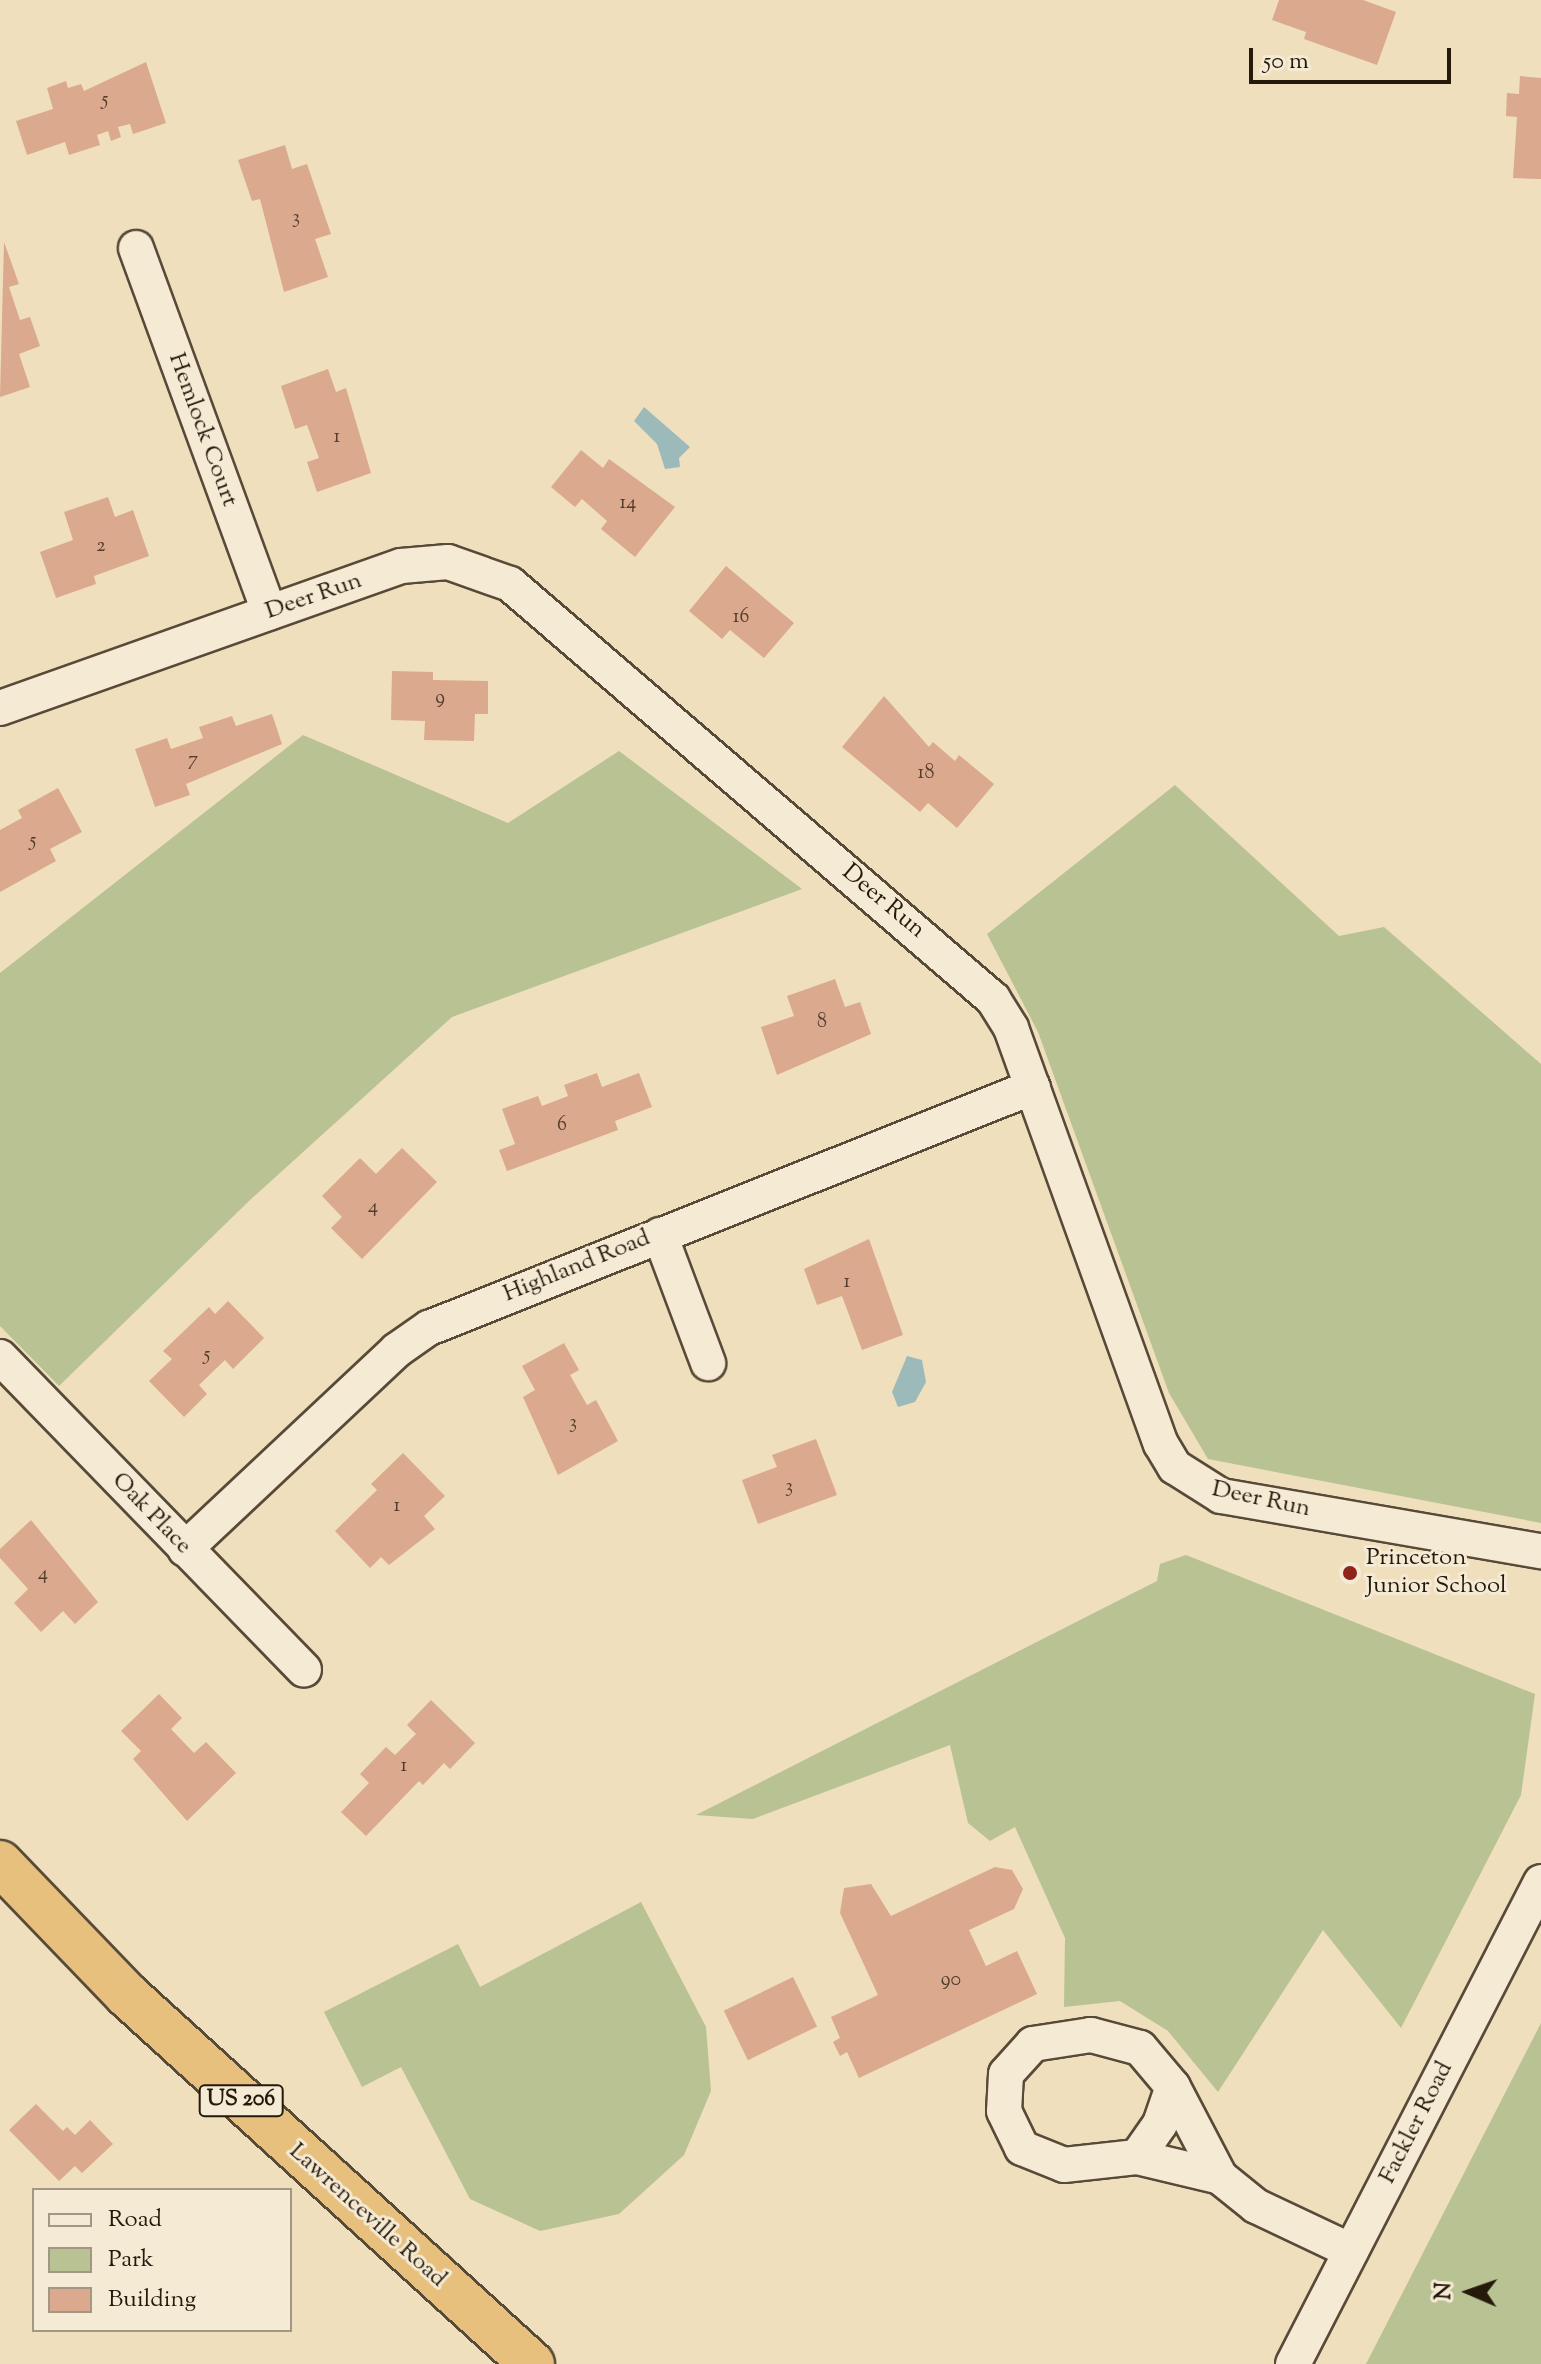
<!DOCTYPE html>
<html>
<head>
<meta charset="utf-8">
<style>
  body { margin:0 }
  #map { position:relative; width:1541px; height:2364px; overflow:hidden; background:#efdfbd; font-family:"Sorts Mill Goudy",serif }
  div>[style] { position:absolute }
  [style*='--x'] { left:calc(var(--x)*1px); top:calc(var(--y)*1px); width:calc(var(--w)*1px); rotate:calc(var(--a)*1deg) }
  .green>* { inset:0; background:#b8c292 }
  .water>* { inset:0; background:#9dbaba }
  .building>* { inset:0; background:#dba98d; transform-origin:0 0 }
  .roads { filter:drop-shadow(2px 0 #584a38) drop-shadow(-2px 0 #584a38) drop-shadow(0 2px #584a38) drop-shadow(0 -2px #584a38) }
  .minor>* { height:34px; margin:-17px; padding:0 17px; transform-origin:17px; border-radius:17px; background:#f5ead4 }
  .highway>* { height:44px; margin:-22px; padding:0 22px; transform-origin:22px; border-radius:22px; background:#e8c07e }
  .dots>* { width:22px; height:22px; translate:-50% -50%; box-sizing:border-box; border:4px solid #f5ead4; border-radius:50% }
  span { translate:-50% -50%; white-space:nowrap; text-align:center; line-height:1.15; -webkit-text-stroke:6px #f5ead4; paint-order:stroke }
  .number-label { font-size:20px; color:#523d2c }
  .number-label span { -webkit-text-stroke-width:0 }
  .shield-label span { padding:2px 6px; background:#f5ead4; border:2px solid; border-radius:6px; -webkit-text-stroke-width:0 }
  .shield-label { font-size:22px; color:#25190c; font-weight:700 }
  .street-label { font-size:24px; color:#25190c }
  .poi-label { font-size:24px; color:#25190c }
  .left { translate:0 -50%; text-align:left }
  .legend { position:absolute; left:32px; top:2188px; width:260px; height:144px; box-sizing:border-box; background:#f5ead4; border:2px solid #a29684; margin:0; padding:10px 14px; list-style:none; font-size:24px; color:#25190c }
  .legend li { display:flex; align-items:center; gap:16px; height:40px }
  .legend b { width:40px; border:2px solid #a29684 }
  .north { position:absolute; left:1429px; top:2252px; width:80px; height:80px; -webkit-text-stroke:6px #f5ead4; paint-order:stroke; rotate:272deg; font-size:22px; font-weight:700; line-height:32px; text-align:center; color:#25190c }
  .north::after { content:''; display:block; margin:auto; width:28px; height:36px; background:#25190c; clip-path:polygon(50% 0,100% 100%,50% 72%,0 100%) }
  .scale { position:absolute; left:1249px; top:48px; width:202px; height:36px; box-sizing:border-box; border:4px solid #25190c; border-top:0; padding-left:10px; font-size:24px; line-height:28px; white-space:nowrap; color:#25190c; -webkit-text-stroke:6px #f5ead4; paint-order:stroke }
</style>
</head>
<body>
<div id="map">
  <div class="green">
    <i style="clip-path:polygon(303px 735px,508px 823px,619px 751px,802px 889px,452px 1017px,250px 1200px,59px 1386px,0 1326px,0 973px)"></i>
    <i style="clip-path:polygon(1175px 785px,1339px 936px,1384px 927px,1541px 1064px,1541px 1523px,1208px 1459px,1169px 1393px,1038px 1032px,987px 934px)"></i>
    <i style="clip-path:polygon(1186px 1555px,1535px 1694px,1521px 1795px,1401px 2028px,1323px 1930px,1218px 2092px,1168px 2031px,1120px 2001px,1064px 2007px,1065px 1938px,1015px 1827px,990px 1841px,968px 1823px,950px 1745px,753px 1819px,696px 1815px,1157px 1581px,1160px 1564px)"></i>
    <i style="clip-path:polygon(641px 1902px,706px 2027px,711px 2091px,684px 2155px,619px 2214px,540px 2231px,470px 2199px,401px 2067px,362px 2087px,324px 2012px,458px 1944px,480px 1987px)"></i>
    <i style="clip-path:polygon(1541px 2023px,1541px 2364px,1366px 2364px)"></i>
  </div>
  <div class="water">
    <i style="clip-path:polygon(644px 407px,690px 447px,679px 458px,680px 467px,665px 469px,657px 444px,634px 421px)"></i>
    <i style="clip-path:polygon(907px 1356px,922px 1360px,926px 1382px,915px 1402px,898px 1407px,892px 1392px)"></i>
  </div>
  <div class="building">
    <i style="clip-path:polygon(1279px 0,1363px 0,1396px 12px,1377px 65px,1304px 39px,1306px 32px,1272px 20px)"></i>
    <i style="clip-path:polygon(146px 62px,166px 123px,133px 134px,130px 124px,118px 127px,121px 137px,111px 141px,108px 131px,97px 135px,100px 145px,69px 155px,65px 142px,27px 155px,16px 121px,53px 109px,47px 88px,66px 81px,68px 88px,81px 84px,84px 91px)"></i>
    <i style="clip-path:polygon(1520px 76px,1541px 78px,1541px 179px,1513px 178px,1517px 117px,1506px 116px,1507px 93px,1519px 94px)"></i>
    <i style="clip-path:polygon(285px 145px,292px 169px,307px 164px,331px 234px,315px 239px,328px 277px,284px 292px,260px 199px,252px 201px,238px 160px)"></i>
    <i style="clip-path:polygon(4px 242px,19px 284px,9px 287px,20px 320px,30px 317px,40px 346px,19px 354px,30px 387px,0 397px)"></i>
    <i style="clip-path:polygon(328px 369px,336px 392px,346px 388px,371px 473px,317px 492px,307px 462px,319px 458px,307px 425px,295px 429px,281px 386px)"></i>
    <i style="clip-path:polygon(581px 450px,603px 468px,609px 459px,675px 507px,635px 557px,601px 529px,607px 521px,582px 499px,575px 507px,551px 487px)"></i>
    <i style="clip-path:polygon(108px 497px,115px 517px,133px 510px,149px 556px,94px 576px,96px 584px,56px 598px,40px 552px,73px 540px,64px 512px)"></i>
    <i style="clip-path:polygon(726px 566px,794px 623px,764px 658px,730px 630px,722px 639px,689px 611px)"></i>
    <i style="clip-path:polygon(392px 671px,433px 672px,433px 680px,488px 681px,488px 714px,475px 714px,474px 741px,424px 740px,425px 721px,391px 720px)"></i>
    <i style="clip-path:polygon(884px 696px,929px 747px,933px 742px,955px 761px,959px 755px,994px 784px,957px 828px,928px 803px,920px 812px,842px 747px)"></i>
    <i style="clip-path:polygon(272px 714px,282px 744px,186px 784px,190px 795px,155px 807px,135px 749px,167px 738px,171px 749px,203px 738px,199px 727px,232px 716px,236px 726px)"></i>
    <i style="clip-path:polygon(58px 788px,82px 832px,50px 849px,56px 861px,0 892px,0 830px,22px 818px,18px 810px)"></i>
    <i style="clip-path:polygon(835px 979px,845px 1007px,860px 1002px,871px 1034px,777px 1075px,761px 1027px,794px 1016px,787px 996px)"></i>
    <i style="clip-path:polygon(597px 1073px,602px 1087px,639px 1073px,652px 1107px,615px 1121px,618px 1130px,507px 1171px,499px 1150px,515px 1144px,502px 1109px,538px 1096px,542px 1106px,568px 1096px,564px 1085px)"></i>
    <i style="clip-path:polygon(402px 1148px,437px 1182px,362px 1259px,331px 1228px,342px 1217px,322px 1196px,360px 1158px,376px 1174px)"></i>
    <i style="clip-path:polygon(869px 1239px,903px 1335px,862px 1350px,842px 1296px,817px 1305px,804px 1269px)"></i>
    <i style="clip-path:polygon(228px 1301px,264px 1338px,233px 1369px,225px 1360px,199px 1385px,207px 1394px,184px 1417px,149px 1381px,172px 1359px,163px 1351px,209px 1307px,215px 1314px)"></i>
    <i style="clip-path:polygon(564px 1343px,579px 1370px,570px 1375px,587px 1405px,596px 1400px,618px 1441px,558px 1475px,523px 1397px,535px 1390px,522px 1366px)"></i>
    <i style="clip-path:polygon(816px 1439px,837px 1495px,758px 1524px,742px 1480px,777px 1467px,772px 1455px)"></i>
    <i style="clip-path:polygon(403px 1453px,445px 1496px,424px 1516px,435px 1529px,389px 1565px,381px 1557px,370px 1568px,335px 1531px,377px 1490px,371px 1484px)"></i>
    <i style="clip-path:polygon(31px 1520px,98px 1602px,75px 1624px,63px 1611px,41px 1632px,14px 1603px,28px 1589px,0 1558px,0 1549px)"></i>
    <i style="clip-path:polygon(159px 1694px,182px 1718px,171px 1729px,194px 1753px,206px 1742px,236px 1773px,187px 1821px,133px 1759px,141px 1751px,121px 1731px)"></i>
    <i style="clip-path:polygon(431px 1700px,475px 1743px,450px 1769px,444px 1763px,423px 1785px,419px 1781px,366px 1836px,341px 1812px,369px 1783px,360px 1774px,386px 1747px,395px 1755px,416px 1734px,407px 1725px)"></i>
    <i style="clip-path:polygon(995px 1867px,1012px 1870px,1023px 1889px,1014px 1909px,969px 1930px,986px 1966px,1017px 1951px,1037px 1994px,859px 2078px,847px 2052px,840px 2056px,833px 2042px,840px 2038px,831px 2017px,878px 1995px,840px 1913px,844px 1888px,871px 1884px,891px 1916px)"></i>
    <i style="left:793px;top:1977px;width:55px;height:77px;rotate:64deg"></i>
    <i style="clip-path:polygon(36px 2104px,63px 2131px,67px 2127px,75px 2135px,90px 2120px,113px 2144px,82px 2173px,75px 2166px,59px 2181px,9px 2130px)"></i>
  </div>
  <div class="roads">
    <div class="minor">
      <i style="--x:136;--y:248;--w:388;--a:69.9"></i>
      <i style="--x:0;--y:708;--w:425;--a:-19.5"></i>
      <i style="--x:401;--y:566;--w:47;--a:-4.9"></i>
      <i style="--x:448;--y:562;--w:66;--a:19.5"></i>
      <i style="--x:510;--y:584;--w:637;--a:40.67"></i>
      <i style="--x:993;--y:999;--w:34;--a:58"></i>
      <i style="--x:1011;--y:1028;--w:442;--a:70.2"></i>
      <i style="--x:1161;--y:1444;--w:27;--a:59"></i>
      <i style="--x:1175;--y:1467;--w:54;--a:32.2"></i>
      <i style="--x:1221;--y:1496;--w:325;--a:9.8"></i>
      <i style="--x:660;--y:1235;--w:137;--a:69.4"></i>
      <i style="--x:0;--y:1357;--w:436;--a:45.8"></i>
      <i style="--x:185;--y:1549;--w:291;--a:-43.2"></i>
      <i style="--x:397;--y:1350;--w:39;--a:-35"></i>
      <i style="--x:429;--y:1328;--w:650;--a:-21.75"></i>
      <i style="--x:1137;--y:2157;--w:40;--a:-55.1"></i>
      <i style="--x:1160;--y:2124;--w:39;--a:-71"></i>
      <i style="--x:1220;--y:2177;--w:102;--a:-117.6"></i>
      <i style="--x:1173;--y:2087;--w:51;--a:-130.2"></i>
      <i style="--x:1140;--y:2048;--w:51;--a:-165.1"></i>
      <i style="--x:1091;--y:2035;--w:59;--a:171.2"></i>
      <i style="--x:1033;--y:2044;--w:40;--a:132"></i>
      <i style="--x:1006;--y:2074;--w:37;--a:93"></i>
      <i style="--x:1004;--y:2111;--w:41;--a:64.1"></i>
      <i style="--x:1022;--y:2148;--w:45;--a:22"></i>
      <i style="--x:1064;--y:2165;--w:73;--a:-6.3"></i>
      <i style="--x:1137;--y:2157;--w:85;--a:13.5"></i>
      <i style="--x:1220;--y:2177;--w:46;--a:38.9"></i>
      <i style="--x:1256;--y:2206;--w:105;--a:25.3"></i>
      <i style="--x:1293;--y:2364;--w:542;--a:-62.77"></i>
    </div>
    <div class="highway">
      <i style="--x:0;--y:1863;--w:183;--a:46.1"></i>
      <i style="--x:127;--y:1995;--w:548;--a:42.34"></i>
    </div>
  </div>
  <div class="dots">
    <i style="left:1350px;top:1573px;background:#8f2418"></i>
  </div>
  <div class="number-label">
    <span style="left:105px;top:100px">5</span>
    <span style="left:296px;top:218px">3</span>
    <span style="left:337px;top:437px">1</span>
    <span style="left:628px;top:503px">14</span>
    <span style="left:101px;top:546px">2</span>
    <span style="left:741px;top:617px">16</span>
    <span style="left:440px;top:698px">9</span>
    <span style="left:193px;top:760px">7</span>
    <span style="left:926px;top:773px">18</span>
    <span style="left:33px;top:841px">5</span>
    <span style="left:822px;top:1022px">8</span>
    <span style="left:562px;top:1125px">6</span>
    <span style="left:373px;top:1207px">4</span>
    <span style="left:847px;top:1282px">1</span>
    <span style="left:207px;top:1355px">5</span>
    <span style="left:573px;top:1423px">3</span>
    <span style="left:789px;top:1487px">3</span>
    <span style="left:397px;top:1506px">1</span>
    <span style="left:43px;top:1574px">4</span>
    <span style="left:404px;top:1766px">1</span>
    <span style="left:951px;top:1980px">90</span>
  </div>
  <div class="shield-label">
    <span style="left:241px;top:2101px">US 206</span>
  </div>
  <div class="street-label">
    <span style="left:202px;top:430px;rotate:70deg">Hemlock Court</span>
    <span style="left:314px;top:597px;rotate:-19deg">Deer Run</span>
    <span style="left:883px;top:902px;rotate:40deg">Deer Run</span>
    <span style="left:577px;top:1267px;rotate:-22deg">Highland Road</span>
    <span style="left:1261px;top:1500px;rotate:12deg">Deer Run</span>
    <span style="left:151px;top:1514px;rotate:46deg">Oak Place</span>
    <span style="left:1417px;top:2123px;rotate:-63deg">Fackler Road</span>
    <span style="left:367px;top:2216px;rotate:42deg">Lawrenceville Road</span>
  </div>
  <div class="poi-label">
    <span class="left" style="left:1366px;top:1573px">Princeton<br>Junior School</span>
  </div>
  <ul class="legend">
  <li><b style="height:10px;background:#f5ead4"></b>Road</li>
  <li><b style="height:22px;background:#b8c292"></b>Park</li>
  <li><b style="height:22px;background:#dba98d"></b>Building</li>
  </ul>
  <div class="north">N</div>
  <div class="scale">50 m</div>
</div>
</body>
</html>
